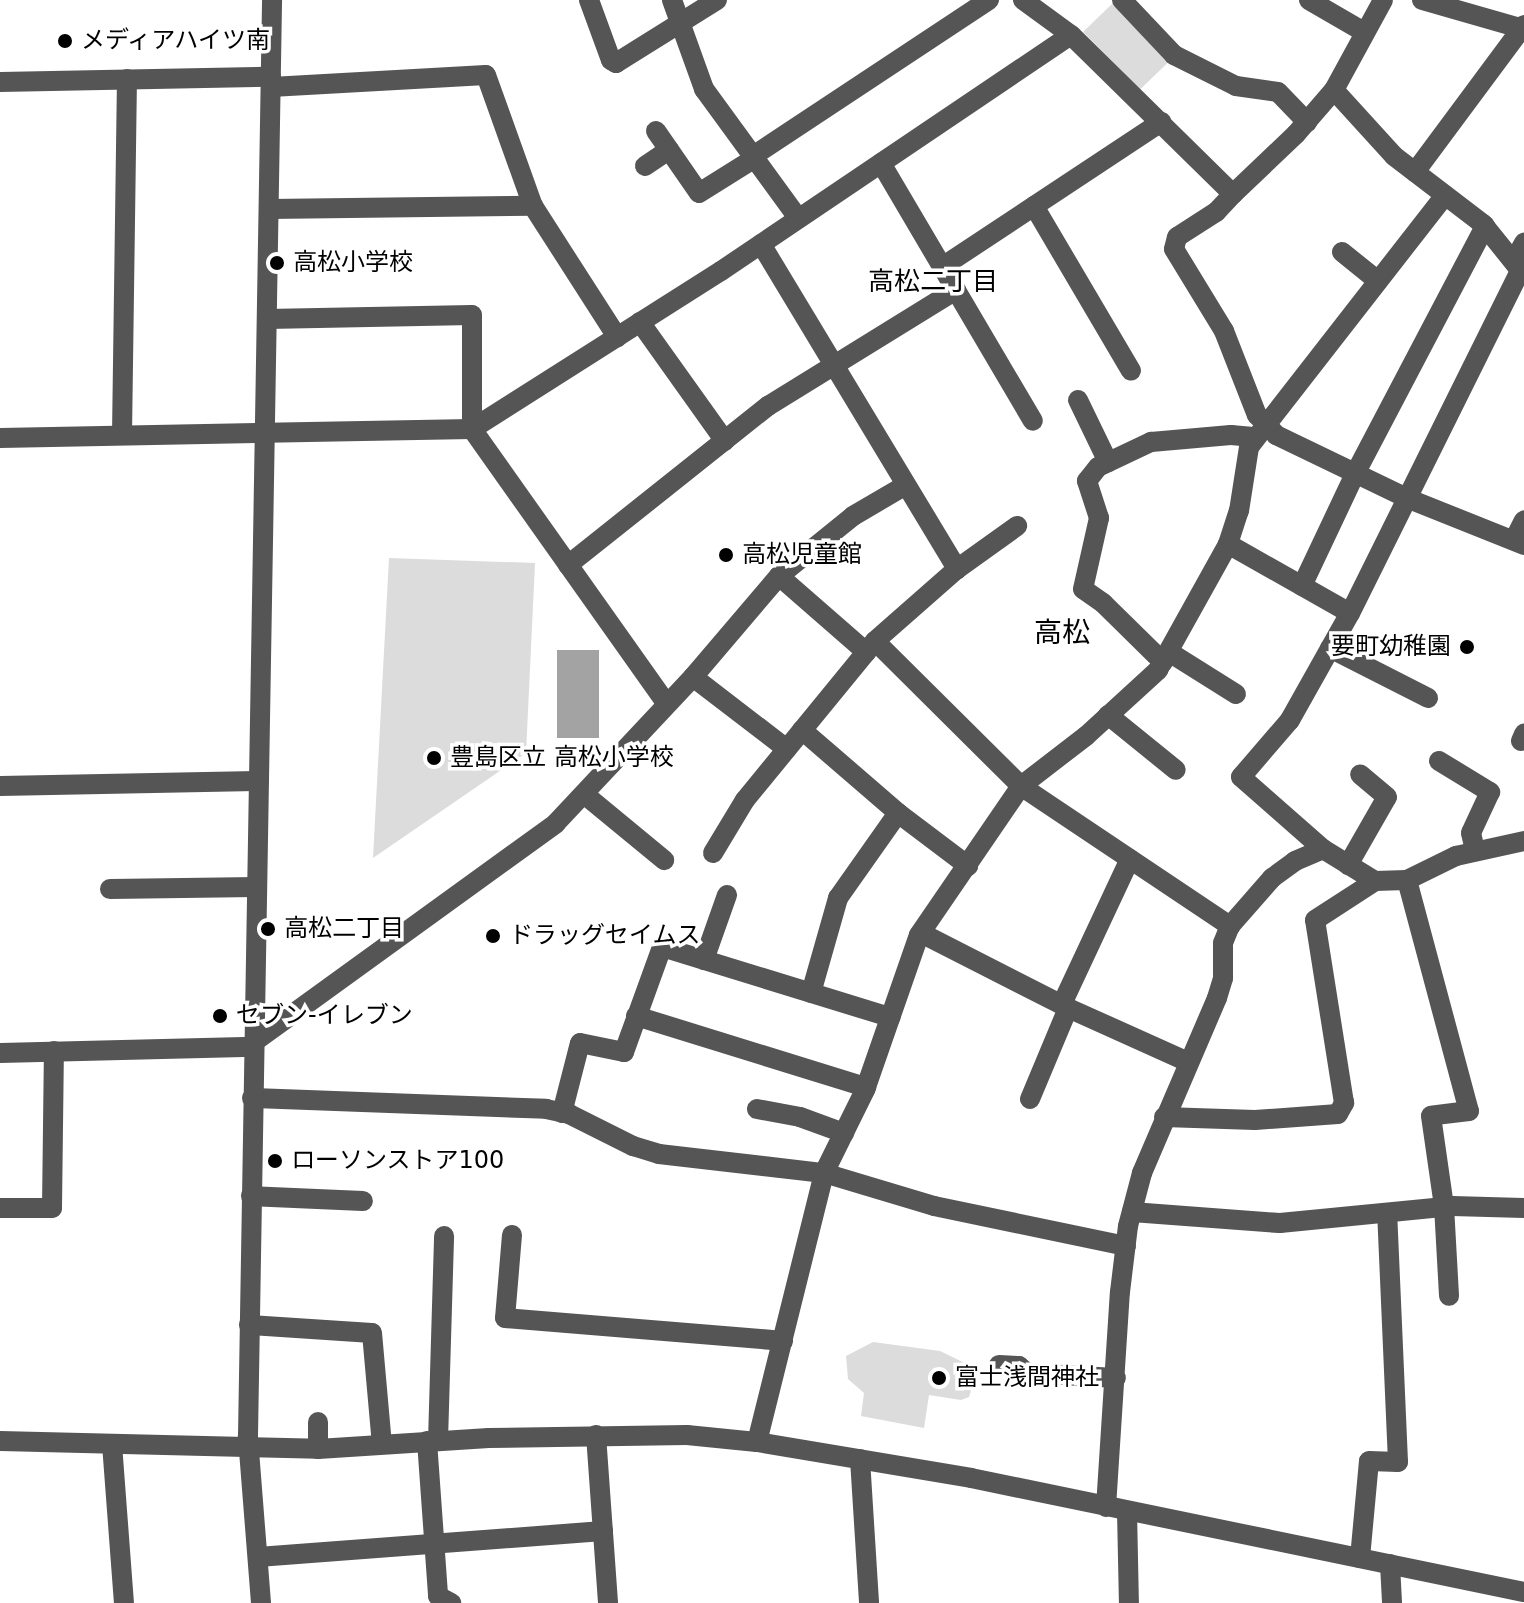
<!DOCTYPE html>
<html>
<head>
<meta charset="utf-8">
<style>
  body { margin:0 }
  #map { position:relative; width:1524px; height:1603px; overflow:hidden; background:#fff; font-family:"DejaVu Sans","Noto Sans JP",sans-serif }
  div>[style] { position:absolute }
  [style*='--x'] { left:calc(var(--x)*1px); top:calc(var(--y)*1px); width:calc(var(--w)*1px); rotate:calc(var(--a)*1deg) }
  .green>* { inset:0; background:#dcdcdc; transform-origin:0 0 }
  .water>* { inset:0; background:#a3a3a3; transform-origin:0 0 }
  .minor>* { height:20px; margin:-10px; padding:0 10px; transform-origin:10px; border-radius:10px; background:#555 }
  .dots>* { width:22px; height:22px; translate:-50% -50%; box-sizing:border-box; border:4px solid #fff; border-radius:50% }
  span { translate:-50% -50%; white-space:nowrap; text-align:center; line-height:1.15; -webkit-text-stroke:7px #fff; paint-order:stroke }
  .poi-label { font-size:24px; color:#000 }
  .left { translate:0 -50%; text-align:left }
  .right { translate:-100% -50%; text-align:right }
  .neighbourhood-label { font-size:26px; color:#000 }
  .quarter-label { font-size:28px; color:#000 }
</style>
</head>
<body>
<div id="map">
  <div class="green">
    <i style="left:1112px;top:4px;width:81px;height:40px;rotate:46deg"></i>
    <i style="clip-path:polygon(389px 558px,535px 563px,526px 753px,373px 858px)"></i>
    <i style="clip-path:polygon(873px 1342px,940px 1351px,969px 1365px,975px 1378px,969px 1397px,961px 1400px,929px 1395px,924px 1428px,861px 1416px,864px 1393px,848px 1379px,846px 1356px)"></i>
  </div>
  <div class="water">
    <i style="left:557px;top:650px;width:42px;height:88px"></i>
  </div>
  <div class="minor">
    <i style="--x:589;--y:0;--w:64;--a:69.9"></i>
    <i style="--x:611;--y:60;--w:6;--a:31"></i>
    <i style="--x:616;--y:63;--w:119;--a:-32"></i>
    <i style="--x:672;--y:0;--w:95;--a:70.2"></i>
    <i style="--x:704;--y:89;--w:160;--a:53.9"></i>
    <i style="--x:1023;--y:0;--w:59;--a:36.1"></i>
    <i style="--x:1071;--y:35;--w:227;--a:44.5"></i>
    <i style="--x:1233;--y:194;--w:25;--a:133"></i>
    <i style="--x:1216;--y:212;--w:46;--a:147.3"></i>
    <i style="--x:1177;--y:237;--w:12;--a:104"></i>
    <i style="--x:1174;--y:249;--w:96;--a:58.6"></i>
    <i style="--x:1224;--y:331;--w:90;--a:68.6"></i>
    <i style="--x:1257;--y:415;--w:28;--a:46"></i>
    <i style="--x:1276;--y:435;--w:148;--a:25.7"></i>
    <i style="--x:1409;--y:499;--w:124;--a:21.8"></i>
    <i style="--x:1122;--y:0;--w:76;--a:46.6"></i>
    <i style="--x:1174;--y:55;--w:69;--a:26.6"></i>
    <i style="--x:1236;--y:86;--w:42;--a:8.1"></i>
    <i style="--x:1278;--y:92;--w:42;--a:46"></i>
    <i style="--x:1309;--y:0;--w:64;--a:30.2"></i>
    <i style="--x:1422;--y:0;--w:106;--a:15.9"></i>
    <i style="--x:0;--y:82;--w:271;--a:-1.1"></i>
    <i style="--x:271;--y:87;--w:215;--a:-3.2"></i>
    <i style="--x:486;--y:75;--w:139;--a:70.3"></i>
    <i style="--x:533;--y:206;--w:156;--a:57.3"></i>
    <i style="--x:1334;--y:90;--w:89;--a:47.7"></i>
    <i style="--x:1394;--y:156;--w:112;--a:37.4"></i>
    <i style="--x:1483;--y:224;--w:65;--a:51.2"></i>
    <i style="--x:656;--y:131;--w:75;--a:55.3"></i>
    <i style="--x:699;--y:193;--w:66;--a:-32"></i>
    <i style="--x:753;--y:156;--w:283;--a:-33.5"></i>
    <i style="--x:881;--y:163;--w:299;--a:59.5"></i>
    <i style="--x:645;--y:166;--w:29;--a:-34"></i>
    <i style="--x:1415;--y:172;--w:183;--a:-53.4"></i>
    <i style="--x:1233;--y:194;--w:87;--a:-43.6"></i>
    <i style="--x:1296;--y:134;--w:58;--a:-49.2"></i>
    <i style="--x:1334;--y:90;--w:102;--a:-61.4"></i>
    <i style="--x:1034;--y:206;--w:191;--a:59.5"></i>
    <i style="--x:269;--y:209;--w:264;--a:-0.7"></i>
    <i style="--x:761;--y:244;--w:380;--a:58.9"></i>
    <i style="--x:1342;--y:252;--w:46;--a:38.9"></i>
    <i style="--x:1514;--y:261;--w:21;--a:-61"></i>
    <i style="--x:942;--y:267;--w:263;--a:-33.5"></i>
    <i style="--x:1520;--y:271;--w:382;--a:116.4"></i>
    <i style="--x:1350;--y:613;--w:123;--a:119.3"></i>
    <i style="--x:1290;--y:720;--w:75;--a:130.7"></i>
    <i style="--x:1241;--y:777;--w:109;--a:41.3"></i>
    <i style="--x:1323;--y:849;--w:61;--a:31.6"></i>
    <i style="--x:1375;--y:881;--w:32;--a:-2"></i>
    <i style="--x:1407;--y:880;--w:55;--a:-26.1"></i>
    <i style="--x:1456;--y:856;--w:70;--a:-12.4"></i>
    <i style="--x:267;--y:319;--w:205;--a:-1.1"></i>
    <i style="--x:472;--y:315;--w:114;--a:90"></i>
    <i style="--x:640;--y:322;--w:146;--a:54.5"></i>
    <i style="--x:1078;--y:400;--w:69;--a:64.2"></i>
    <i style="--x:472;--y:429;--w:295;--a:-32.4"></i>
    <i style="--x:721;--y:271;--w:422;--a:-34"></i>
    <i style="--x:122;--y:435;--w:356;--a:-89.2"></i>
    <i style="--x:0;--y:438;--w:472;--a:-1.1"></i>
    <i style="--x:472;--y:429;--w:337;--a:54.7"></i>
    <i style="--x:1514;--y:540;--w:22;--a:-63"></i>
    <i style="--x:1228;--y:544;--w:140;--a:29.5"></i>
    <i style="--x:568;--y:565;--w:256;--a:-38.5"></i>
    <i style="--x:768;--y:406;--w:221;--a:-31.7"></i>
    <i style="--x:779;--y:576;--w:116;--a:41.1"></i>
    <i style="--x:1302;--y:586;--w:126;--a:-64.7"></i>
    <i style="--x:1356;--y:472;--w:278;--a:-62.3"></i>
    <i style="--x:875;--y:641;--w:109;--a:-41.3"></i>
    <i style="--x:957;--y:569;--w:74;--a:-35.6"></i>
    <i style="--x:1330;--y:648;--w:110;--a:27"></i>
    <i style="--x:1169;--y:652;--w:79;--a:32.1"></i>
    <i style="--x:1163;--y:662;--w:84;--a:-135.5"></i>
    <i style="--x:1103;--y:603;--w:24;--a:-145"></i>
    <i style="--x:1083;--y:589;--w:73;--a:-77.3"></i>
    <i style="--x:1099;--y:518;--w:39;--a:-108"></i>
    <i style="--x:1087;--y:481;--w:18;--a:-52"></i>
    <i style="--x:1098;--y:467;--w:59;--a:-25.3"></i>
    <i style="--x:1151;--y:442;--w:80;--a:-5"></i>
    <i style="--x:1231;--y:435;--w:25;--a:5"></i>
    <i style="--x:693;--y:677;--w:118;--a:37.5"></i>
    <i style="--x:1108;--y:715;--w:87;--a:39"></i>
    <i style="--x:802;--y:730;--w:127;--a:40.8"></i>
    <i style="--x:898;--y:813;--w:88;--a:37.1"></i>
    <i style="--x:1521;--y:741;--w:8;--a:-67"></i>
    <i style="--x:1439;--y:761;--w:60;--a:31.3"></i>
    <i style="--x:1490;--y:792;--w:45;--a:114.9"></i>
    <i style="--x:1471;--y:833;--w:18;--a:77"></i>
    <i style="--x:0;--y:786;--w:259;--a:-1.1"></i>
    <i style="--x:584;--y:794;--w:104;--a:39.5"></i>
    <i style="--x:713;--y:853;--w:62;--a:-58.9"></i>
    <i style="--x:745;--y:800;--w:205;--a:-50.7"></i>
    <i style="--x:875;--y:641;--w:206;--a:44.8"></i>
    <i style="--x:1021;--y:786;--w:252;--a:33.8"></i>
    <i style="--x:1348;--y:865;--w:78;--a:-60.2"></i>
    <i style="--x:1387;--y:797;--w:35;--a:-140"></i>
    <i style="--x:1407;--y:880;--w:239;--a:75"></i>
    <i style="--x:1469;--y:1111;--w:38;--a:173"></i>
    <i style="--x:1431;--y:1116;--w:91;--a:81.8"></i>
    <i style="--x:1444;--y:1206;--w:90;--a:86.8"></i>
    <i style="--x:110;--y:889;--w:147;--a:-0.8"></i>
    <i style="--x:921;--y:933;--w:165;--a:27"></i>
    <i style="--x:1068;--y:1008;--w:132;--a:24.2"></i>
    <i style="--x:704;--y:960;--w:69;--a:-70.5"></i>
    <i style="--x:811;--y:993;--w:99;--a:-74.1"></i>
    <i style="--x:838;--y:898;--w:104;--a:-54.8"></i>
    <i style="--x:1062;--y:1004;--w:160;--a:-64.9"></i>
    <i style="--x:636;--y:1016;--w:241;--a:17.2"></i>
    <i style="--x:254;--y:1042;--w:373;--a:-35.9"></i>
    <i style="--x:556;--y:823;--w:200;--a:-46.8"></i>
    <i style="--x:693;--y:677;--w:133;--a:-49.6"></i>
    <i style="--x:779;--y:576;--w:95;--a:-39"></i>
    <i style="--x:853;--y:516;--w:61;--a:-30.3"></i>
    <i style="--x:0;--y:1053;--w:254;--a:-1.4"></i>
    <i style="--x:252;--y:1098;--w:294;--a:2.1"></i>
    <i style="--x:546;--y:1109;--w:24;--a:12"></i>
    <i style="--x:569;--y:1114;--w:72;--a:26.6"></i>
    <i style="--x:633;--y:1146;--w:27;--a:17"></i>
    <i style="--x:659;--y:1154;--w:166;--a:6.6"></i>
    <i style="--x:824;--y:1173;--w:115;--a:16.7"></i>
    <i style="--x:934;--y:1206;--w:196;--a:11.8"></i>
    <i style="--x:1030;--y:1099;--w:99;--a:-67.3"></i>
    <i style="--x:757;--y:1109;--w:44;--a:10.5"></i>
    <i style="--x:800;--y:1117;--w:47;--a:20"></i>
    <i style="--x:562;--y:1113;--w:72;--a:-75.6"></i>
    <i style="--x:580;--y:1043;--w:45;--a:11.6"></i>
    <i style="--x:624;--y:1052;--w:112;--a:-70.1"></i>
    <i style="--x:662;--y:947;--w:239;--a:17.1"></i>
    <i style="--x:1164;--y:1117;--w:91;--a:1.9"></i>
    <i style="--x:1255;--y:1120;--w:83;--a:-4.1"></i>
    <i style="--x:1338;--y:1114;--w:13;--a:-61"></i>
    <i style="--x:1344;--y:1103;--w:185;--a:-99"></i>
    <i style="--x:1315;--y:920;--w:72;--a:-33"></i>
    <i style="--x:251;--y:1196;--w:112;--a:2.6"></i>
    <i style="--x:0;--y:1208;--w:52;--a:0"></i>
    <i style="--x:52;--y:1208;--w:157;--a:-89.3"></i>
    <i style="--x:1132;--y:1212;--w:148;--a:4.3"></i>
    <i style="--x:1280;--y:1223;--w:173;--a:-5.6"></i>
    <i style="--x:1452;--y:1206;--w:72;--a:1.6"></i>
    <i style="--x:512;--y:1235;--w:83;--a:94.8"></i>
    <i style="--x:505;--y:1318;--w:279;--a:4.7"></i>
    <i style="--x:249;--y:1325;--w:123;--a:3.7"></i>
    <i style="--x:372;--y:1333;--w:111;--a:84.9"></i>
    <i style="--x:999;--y:1365;--w:20;--a:3"></i>
    <i style="--x:1019;--y:1366;--w:11;--a:41"></i>
    <i style="--x:1027;--y:1373;--w:89;--a:3.2"></i>
    <i style="--x:596;--y:1435;--w:168;--a:85.9"></i>
    <i style="--x:0;--y:1441;--w:318;--a:1.4"></i>
    <i style="--x:318;--y:1449;--w:171;--a:-3.7"></i>
    <i style="--x:489;--y:1438;--w:198;--a:-0.9"></i>
    <i style="--x:687;--y:1435;--w:70;--a:5.7"></i>
    <i style="--x:757;--y:1442;--w:217;--a:9.5"></i>
    <i style="--x:971;--y:1478;--w:565;--a:11.65"></i>
    <i style="--x:427;--y:1441;--w:155;--a:85.9"></i>
    <i style="--x:438;--y:1596;--w:15;--a:28"></i>
    <i style="--x:438;--y:1441;--w:205;--a:-88.3"></i>
    <i style="--x:757;--y:1442;--w:277;--a:-76"></i>
    <i style="--x:824;--y:1173;--w:93;--a:-63.7"></i>
    <i style="--x:865;--y:1090;--w:164;--a:-70.8"></i>
    <i style="--x:919;--y:935;--w:181;--a:-55.6"></i>
    <i style="--x:1021;--y:786;--w:82;--a:-37.6"></i>
    <i style="--x:1086;--y:736;--w:98;--a:-42.5"></i>
    <i style="--x:1158;--y:670;--w:144;--a:-60.9"></i>
    <i style="--x:1228;--y:544;--w:35;--a:-72"></i>
    <i style="--x:1239;--y:511;--w:65;--a:-81.1"></i>
    <i style="--x:1249;--y:447;--w:319;--a:-52.1"></i>
    <i style="--x:112;--y:1444;--w:159;--a:85.7"></i>
    <i style="--x:318;--y:1449;--w:27;--a:-90"></i>
    <i style="--x:860;--y:1459;--w:144;--a:86.4"></i>
    <i style="--x:1106;--y:1507;--w:215;--a:-86.3"></i>
    <i style="--x:1120;--y:1292;--w:66;--a:-83.1"></i>
    <i style="--x:1128;--y:1226;--w:55;--a:-75.2"></i>
    <i style="--x:1142;--y:1173;--w:190;--a:-66.8"></i>
    <i style="--x:1217;--y:998;--w:21;--a:-73"></i>
    <i style="--x:1223;--y:978;--w:35;--a:-90"></i>
    <i style="--x:1223;--y:943;--w:18;--a:-68"></i>
    <i style="--x:1230;--y:926;--w:64;--a:-48.8"></i>
    <i style="--x:1272;--y:878;--w:29;--a:-36"></i>
    <i style="--x:1295;--y:861;--w:30;--a:-23"></i>
    <i style="--x:1127;--y:1511;--w:92;--a:88.8"></i>
    <i style="--x:258;--y:1557;--w:346;--a:-4.3"></i>
    <i style="--x:1360;--y:1558;--w:97;--a:-84.7"></i>
    <i style="--x:1369;--y:1461;--w:29;--a:2"></i>
    <i style="--x:1398;--y:1462;--w:249;--a:-92.5"></i>
    <i style="--x:1390;--y:1564;--w:39;--a:87"></i>
    <i style="--x:261;--y:1603;--w:168;--a:-94.5"></i>
    <i style="--x:248;--y:1436;--w:1436;--a:-89.04"></i>
  </div>
  <div class="dots">
    <i style="left:65px;top:41px;background:#000"></i>
    <i style="left:277px;top:263px;background:#000"></i>
    <i style="left:726px;top:555px;background:#000"></i>
    <i style="left:1467px;top:647px;background:#000"></i>
    <i style="left:434px;top:758px;background:#000"></i>
    <i style="left:268px;top:929px;background:#000"></i>
    <i style="left:493px;top:936px;background:#000"></i>
    <i style="left:220px;top:1016px;background:#000"></i>
    <i style="left:275px;top:1161px;background:#000"></i>
    <i style="left:939px;top:1378px;background:#000"></i>
  </div>
  <div class="poi-label">
    <span class="left" style="left:81px;top:41px">メディアハイツ南</span>
    <span class="left" style="left:293px;top:263px">高松小学校</span>
    <span class="left" style="left:742px;top:555px">高松児童館</span>
    <span class="right" style="left:1451px;top:647px">要町幼稚園</span>
    <span class="left" style="left:450px;top:758px">豊島区立 高松小学校</span>
    <span class="left" style="left:284px;top:929px">高松二丁目</span>
    <span class="left" style="left:509px;top:936px">ドラッグセイムス</span>
    <span class="left" style="left:236px;top:1016px">セブン-イレブン</span>
    <span class="left" style="left:291px;top:1161px">ローソンストア100</span>
    <span class="left" style="left:955px;top:1378px">富士浅間神社</span>
  </div>
  <div class="neighbourhood-label">
    <span style="left:933px;top:282px">高松二丁目</span>
  </div>
  <div class="quarter-label">
    <span style="left:1062px;top:633px">高松</span>
  </div>
</div>
</body>
</html>
